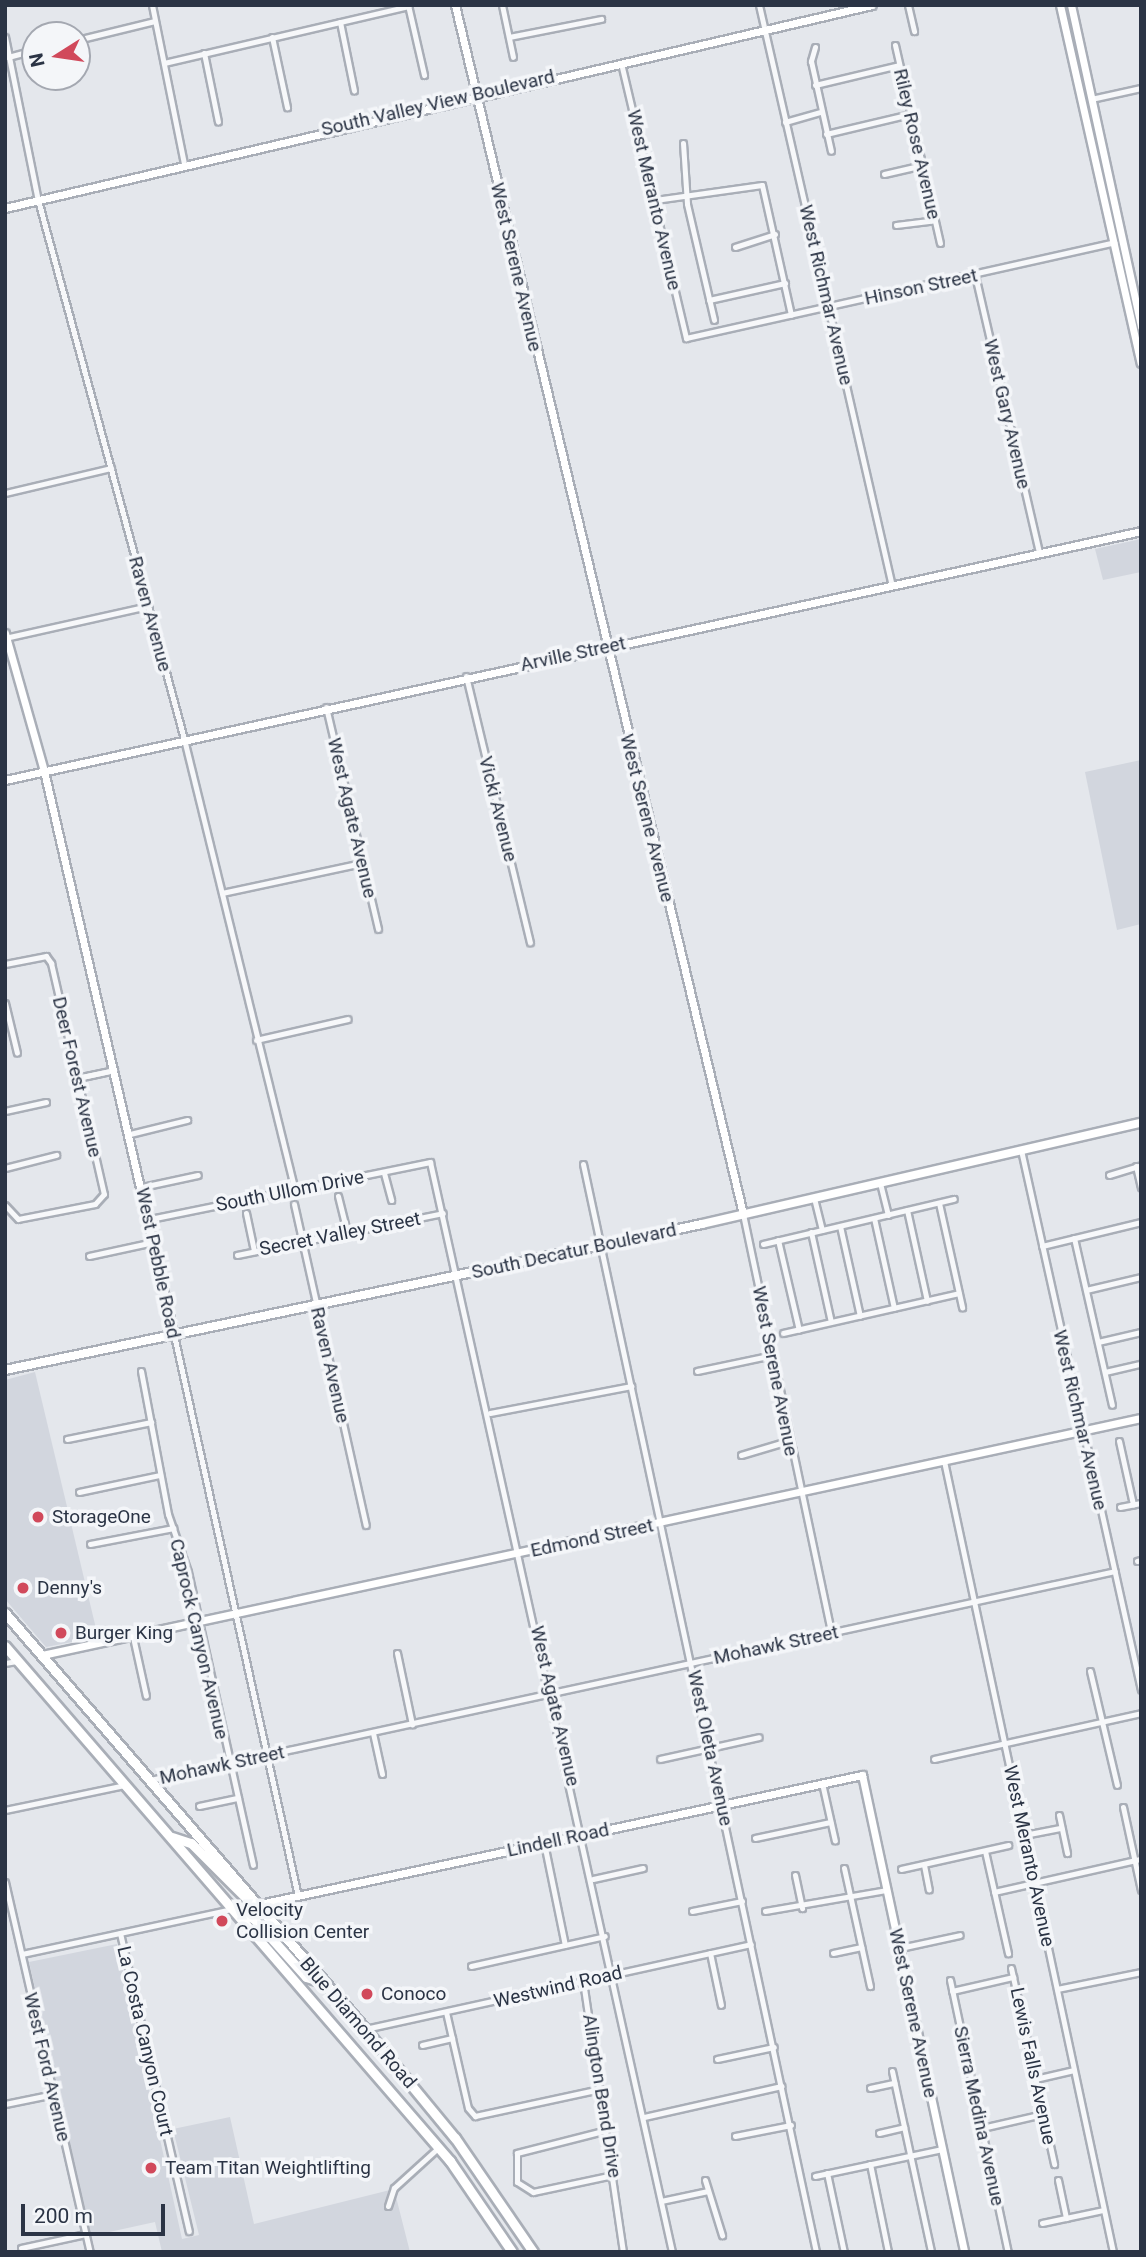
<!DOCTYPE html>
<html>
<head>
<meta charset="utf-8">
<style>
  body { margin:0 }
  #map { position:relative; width:1146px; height:2257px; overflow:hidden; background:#e4e7ec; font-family:Roboto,sans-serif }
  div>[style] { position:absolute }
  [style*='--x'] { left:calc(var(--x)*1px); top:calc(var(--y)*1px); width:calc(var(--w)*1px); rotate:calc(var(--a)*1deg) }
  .built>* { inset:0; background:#d2d6de }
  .roads { filter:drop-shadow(2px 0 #a9aeb7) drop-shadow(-2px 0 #a9aeb7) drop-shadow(0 2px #a9aeb7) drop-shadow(0 -2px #a9aeb7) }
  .street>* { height:5px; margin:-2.5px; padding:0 2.5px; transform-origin:2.5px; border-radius:2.5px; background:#f7f8fa }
  .secondary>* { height:7px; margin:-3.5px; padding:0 3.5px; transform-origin:3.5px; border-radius:3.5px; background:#fff }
  .primary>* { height:8px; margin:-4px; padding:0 4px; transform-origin:4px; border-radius:4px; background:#fff }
  .highway>* { height:9px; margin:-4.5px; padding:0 4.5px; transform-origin:4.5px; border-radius:4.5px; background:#fff }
  .dots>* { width:19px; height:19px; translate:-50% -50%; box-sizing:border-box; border:4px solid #f4f6f9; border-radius:50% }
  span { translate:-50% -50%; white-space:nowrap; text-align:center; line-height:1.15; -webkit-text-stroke:7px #f4f6f9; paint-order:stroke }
  .street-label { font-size:19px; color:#2b3445 }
  .poi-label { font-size:19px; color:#2b3445 }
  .left { translate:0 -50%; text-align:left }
  .frame { position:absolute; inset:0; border:7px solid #2b3445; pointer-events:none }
  .north { position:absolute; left:21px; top:21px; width:70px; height:70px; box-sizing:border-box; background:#f4f6f9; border:2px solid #a4a8b1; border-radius:50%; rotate:258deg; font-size:19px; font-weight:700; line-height:28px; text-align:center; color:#2b3445 }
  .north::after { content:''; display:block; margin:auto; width:24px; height:32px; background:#d1495b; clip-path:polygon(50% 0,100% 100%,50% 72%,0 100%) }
  .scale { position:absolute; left:21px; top:2204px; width:144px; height:32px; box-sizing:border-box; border:4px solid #2b3445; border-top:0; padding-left:9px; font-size:21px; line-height:24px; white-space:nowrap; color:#2b3445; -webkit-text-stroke:5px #f4f6f9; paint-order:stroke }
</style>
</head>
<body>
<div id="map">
  <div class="built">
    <i style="clip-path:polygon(1141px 539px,1141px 572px,1103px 580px,1095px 549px)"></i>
    <i style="clip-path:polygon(1141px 760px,1141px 924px,1117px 930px,1085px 772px)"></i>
    <i style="clip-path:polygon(35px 1372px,98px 1637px,46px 1647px,5px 1599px,5px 1380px)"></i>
    <i style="clip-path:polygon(117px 1944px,182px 2239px,199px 2235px,173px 2129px,230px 2117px,254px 2224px,394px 2189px,410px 2252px,162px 2252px,155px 2222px,91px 2236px,29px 1962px)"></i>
  </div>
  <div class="roads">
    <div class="street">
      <i style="--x:152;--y:5;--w:161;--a:78.6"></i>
      <i style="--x:408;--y:5;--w:72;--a:77.1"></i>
      <i style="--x:502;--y:5;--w:53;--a:78.1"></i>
      <i style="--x:759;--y:5;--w:596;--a:77.11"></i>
      <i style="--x:908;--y:5;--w:27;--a:77"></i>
      <i style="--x:340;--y:22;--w:70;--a:78.5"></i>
      <i style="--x:5;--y:37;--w:166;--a:78.6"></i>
      <i style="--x:38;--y:200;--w:558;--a:74.84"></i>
      <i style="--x:184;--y:739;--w:465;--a:76.2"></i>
      <i style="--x:272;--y:37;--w:72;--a:77.9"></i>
      <i style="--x:509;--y:37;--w:94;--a:-11.1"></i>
      <i style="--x:77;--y:40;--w:80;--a:-13.7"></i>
      <i style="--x:895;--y:45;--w:203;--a:77.2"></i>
      <i style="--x:815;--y:47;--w:15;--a:106"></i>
      <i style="--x:811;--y:61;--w:92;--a:77.5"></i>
      <i style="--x:204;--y:53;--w:70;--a:78.5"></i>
      <i style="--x:8;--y:57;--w:28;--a:-15"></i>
      <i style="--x:164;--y:63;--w:251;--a:-13.1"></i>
      <i style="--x:621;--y:63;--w:283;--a:76.7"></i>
      <i style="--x:686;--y:338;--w:439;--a:-12.6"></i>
      <i style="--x:815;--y:85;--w:86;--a:-13.4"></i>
      <i style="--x:1091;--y:99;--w:51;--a:-12.4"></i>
      <i style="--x:785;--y:122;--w:37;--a:-16"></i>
      <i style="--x:826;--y:134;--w:86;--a:-13.4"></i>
      <i style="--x:683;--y:143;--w:61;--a:86.2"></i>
      <i style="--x:687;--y:204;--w:119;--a:76.9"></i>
      <i style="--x:884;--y:174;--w:39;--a:-13"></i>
      <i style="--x:655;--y:200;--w:108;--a:-8"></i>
      <i style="--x:762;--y:185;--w:133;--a:77.4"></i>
      <i style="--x:896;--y:225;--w:39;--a:-7"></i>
      <i style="--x:735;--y:247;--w:42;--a:-18"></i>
      <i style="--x:975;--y:275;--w:285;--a:77"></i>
      <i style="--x:709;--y:300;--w:78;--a:-12.6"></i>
      <i style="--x:5;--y:493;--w:109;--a:-13.3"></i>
      <i style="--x:5;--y:638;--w:147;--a:-12.6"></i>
      <i style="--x:466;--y:676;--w:274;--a:76.5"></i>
      <i style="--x:326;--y:707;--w:228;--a:76.8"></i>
      <i style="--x:222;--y:893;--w:143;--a:-12.1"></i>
      <i style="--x:5;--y:964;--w:42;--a:-11"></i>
      <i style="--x:46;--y:956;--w:9;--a:54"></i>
      <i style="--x:51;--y:963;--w:237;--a:77.1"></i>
      <i style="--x:104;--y:1194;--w:13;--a:132"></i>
      <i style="--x:95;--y:1204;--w:78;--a:169"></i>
      <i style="--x:18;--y:1219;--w:19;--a:-133"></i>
      <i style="--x:5;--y:1003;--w:51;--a:76.5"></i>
      <i style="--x:256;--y:1040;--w:94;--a:-12.9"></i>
      <i style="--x:77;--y:1078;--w:38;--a:-12"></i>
      <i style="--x:77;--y:1078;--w:38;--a:-12"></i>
      <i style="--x:5;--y:1111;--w:42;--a:-12.4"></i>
      <i style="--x:130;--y:1134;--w:59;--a:-13.8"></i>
      <i style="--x:1021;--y:1150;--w:553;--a:77.47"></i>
      <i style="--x:583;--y:1164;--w:1113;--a:77.91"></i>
      <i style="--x:1136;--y:1166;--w:22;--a:77"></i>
      <i style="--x:5;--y:1168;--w:53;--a:-14.3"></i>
      <i style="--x:384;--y:1173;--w:28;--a:75"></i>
      <i style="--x:1109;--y:1175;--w:34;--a:-17"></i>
      <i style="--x:880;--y:1183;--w:33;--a:76"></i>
      <i style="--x:142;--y:1187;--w:57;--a:-12.1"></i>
      <i style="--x:338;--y:1196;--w:38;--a:76"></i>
      <i style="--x:814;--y:1198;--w:33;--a:76"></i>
      <i style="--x:939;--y:1203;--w:107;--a:77.5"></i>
      <i style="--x:294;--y:1204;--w:329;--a:77.4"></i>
      <i style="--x:907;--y:1210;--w:93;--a:77.6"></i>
      <i style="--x:246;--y:1213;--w:39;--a:78"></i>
      <i style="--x:743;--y:1214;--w:428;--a:78.1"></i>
      <i style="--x:874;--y:1218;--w:92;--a:77.5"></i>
      <i style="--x:150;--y:1219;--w:286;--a:-11.5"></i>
      <i style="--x:430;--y:1162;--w:1117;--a:77.48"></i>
      <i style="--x:840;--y:1226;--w:92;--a:77.5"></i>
      <i style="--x:811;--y:1232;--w:92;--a:77.5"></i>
      <i style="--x:1074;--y:1238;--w:171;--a:77.2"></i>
      <i style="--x:778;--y:1240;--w:92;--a:76.9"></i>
      <i style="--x:763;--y:1244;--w:196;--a:-13.3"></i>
      <i style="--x:1042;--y:1246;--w:102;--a:-13.6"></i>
      <i style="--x:237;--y:1255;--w:210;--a:-11.5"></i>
      <i style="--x:89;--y:1256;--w:66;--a:-12.2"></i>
      <i style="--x:1086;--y:1290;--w:57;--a:-13.3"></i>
      <i style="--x:783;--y:1333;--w:180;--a:-12.8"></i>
      <i style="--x:174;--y:1335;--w:575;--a:77.54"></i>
      <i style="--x:1098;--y:1342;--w:44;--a:-13.1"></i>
      <i style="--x:141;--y:1371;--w:146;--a:79.3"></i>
      <i style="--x:168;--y:1514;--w:61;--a:71"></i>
      <i style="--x:188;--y:1572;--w:300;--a:77.5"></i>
      <i style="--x:697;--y:1371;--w:78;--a:-11.9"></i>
      <i style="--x:1105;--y:1372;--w:37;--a:-13"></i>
      <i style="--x:490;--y:1413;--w:144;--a:-10.8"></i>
      <i style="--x:67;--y:1439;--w:86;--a:-11.4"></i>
      <i style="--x:1119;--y:1441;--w:65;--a:77.5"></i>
      <i style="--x:741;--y:1455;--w:49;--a:-16.6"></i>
      <i style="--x:944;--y:1461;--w:809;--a:77.94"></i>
      <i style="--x:79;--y:1492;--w:83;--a:-11.9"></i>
      <i style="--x:1120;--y:1507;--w:21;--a:-11"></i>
      <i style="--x:90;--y:1544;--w:85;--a:-10.9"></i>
      <i style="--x:1137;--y:1561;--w:4;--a:-14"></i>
      <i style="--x:133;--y:1637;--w:60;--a:77.6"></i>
      <i style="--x:397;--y:1653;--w:73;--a:78.1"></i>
      <i style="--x:5;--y:1663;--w:13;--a:-9"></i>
      <i style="--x:1090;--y:1671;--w:117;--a:76.7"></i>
      <i style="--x:373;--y:1733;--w:42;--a:77.6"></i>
      <i style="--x:660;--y:1759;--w:101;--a:-12.5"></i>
      <i style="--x:934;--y:1759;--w:212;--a:-12.5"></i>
      <i style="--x:150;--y:1780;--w:987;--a:-12.22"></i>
      <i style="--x:822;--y:1783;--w:59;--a:77.4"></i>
      <i style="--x:199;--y:1806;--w:40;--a:-12"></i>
      <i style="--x:1123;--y:1807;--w:85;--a:77.8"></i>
      <i style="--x:5;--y:1810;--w:123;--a:-11.8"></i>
      <i style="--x:1059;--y:1815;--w:39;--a:78"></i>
      <i style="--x:1024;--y:1835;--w:38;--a:-11"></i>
      <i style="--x:755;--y:1838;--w:77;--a:-12"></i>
      <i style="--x:544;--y:1843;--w:104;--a:78.4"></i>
      <i style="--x:985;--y:1851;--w:105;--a:77.3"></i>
      <i style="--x:924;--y:1865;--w:25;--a:79"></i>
      <i style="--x:844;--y:1868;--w:121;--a:77.6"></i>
      <i style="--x:901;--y:1869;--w:110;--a:-12.6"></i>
      <i style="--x:795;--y:1875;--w:34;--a:78"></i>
      <i style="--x:593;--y:1879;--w:51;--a:-12.4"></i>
      <i style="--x:5;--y:1882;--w:380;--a:77.1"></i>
      <i style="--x:994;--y:1892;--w:151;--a:-12.7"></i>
      <i style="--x:692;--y:1911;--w:51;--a:-11.3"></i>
      <i style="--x:765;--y:1911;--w:124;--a:-9.8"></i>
      <i style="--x:120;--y:1933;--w:306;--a:77"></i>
      <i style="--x:900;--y:1948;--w:61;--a:-12.2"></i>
      <i style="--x:710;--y:1953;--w:53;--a:78.1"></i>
      <i style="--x:833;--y:1953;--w:29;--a:-12"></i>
      <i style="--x:22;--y:1954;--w:215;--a:-12.1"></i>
      <i style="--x:471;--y:1966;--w:137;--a:-12.6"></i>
      <i style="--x:1011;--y:1968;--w:201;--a:77.6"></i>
      <i style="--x:950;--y:1980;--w:278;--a:78"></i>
      <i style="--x:583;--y:1981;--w:274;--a:81.6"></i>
      <i style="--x:1057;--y:1989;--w:86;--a:-11.4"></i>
      <i style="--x:952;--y:1991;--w:63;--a:-12.9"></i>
      <i style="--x:446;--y:2012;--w:98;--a:77.1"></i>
      <i style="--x:468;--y:2108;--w:11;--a:49"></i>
      <i style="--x:475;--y:2116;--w:128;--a:-12.2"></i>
      <i style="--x:365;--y:2029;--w:395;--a:-12.4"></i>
      <i style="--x:422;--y:2045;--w:31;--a:-13"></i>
      <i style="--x:717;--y:2059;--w:58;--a:-11.9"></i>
      <i style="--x:892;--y:2071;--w:185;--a:77.8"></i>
      <i style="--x:1035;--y:2079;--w:40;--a:-13"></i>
      <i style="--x:870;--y:2088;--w:25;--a:-12"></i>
      <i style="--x:5;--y:2104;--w:50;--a:-11.5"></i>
      <i style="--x:644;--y:2117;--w:141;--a:-12.7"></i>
      <i style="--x:982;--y:2128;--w:63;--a:-12.9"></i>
      <i style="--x:603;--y:2131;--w:89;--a:165.7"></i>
      <i style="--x:517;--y:2153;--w:29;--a:90"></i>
      <i style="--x:517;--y:2182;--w:19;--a:32"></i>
      <i style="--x:533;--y:2192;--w:82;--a:-12"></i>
      <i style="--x:879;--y:2133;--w:26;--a:-13"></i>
      <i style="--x:735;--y:2136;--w:57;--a:-11.1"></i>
      <i style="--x:870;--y:2164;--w:90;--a:78.4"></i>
      <i style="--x:827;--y:2173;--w:81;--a:77.9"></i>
      <i style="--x:815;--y:2176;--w:130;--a:-12"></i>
      <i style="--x:705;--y:2180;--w:58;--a:72.8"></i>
      <i style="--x:1058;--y:2180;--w:39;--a:78"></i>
      <i style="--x:661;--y:2201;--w:48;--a:-12"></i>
      <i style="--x:388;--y:2206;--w:19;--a:-72"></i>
      <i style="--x:394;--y:2188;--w:61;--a:-42.3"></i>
      <i style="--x:1042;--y:2223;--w:62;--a:-12"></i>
      <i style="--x:21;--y:2248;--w:66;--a:-12.2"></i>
    </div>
    <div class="secondary">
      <i style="--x:455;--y:5;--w:1243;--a:76.6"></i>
      <i style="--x:1060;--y:5;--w:367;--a:77.3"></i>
      <i style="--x:1071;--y:5;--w:330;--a:77.7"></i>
      <i style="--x:5;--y:208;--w:890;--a:-13.18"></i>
      <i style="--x:5;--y:633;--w:143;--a:74.2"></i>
      <i style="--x:44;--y:771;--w:579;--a:77.02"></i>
      <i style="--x:5;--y:780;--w:1163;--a:-12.36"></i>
      <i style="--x:42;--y:1655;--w:1124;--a:-12.17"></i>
      <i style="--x:255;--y:1905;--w:621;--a:-12.09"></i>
      <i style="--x:862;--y:1775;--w:488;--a:77.9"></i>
    </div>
    <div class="primary">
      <i style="--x:5;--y:1370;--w:712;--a:-11.83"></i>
      <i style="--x:702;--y:1224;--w:450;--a:-13"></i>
    </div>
    <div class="highway">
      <i style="--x:5;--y:1613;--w:550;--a:49.13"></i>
      <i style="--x:365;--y:2029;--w:141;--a:50.5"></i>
      <i style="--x:455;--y:2138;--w:138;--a:55.6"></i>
      <i style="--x:5;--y:1646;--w:681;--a:49.17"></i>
      <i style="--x:450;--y:2161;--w:110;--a:55.7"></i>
      <i style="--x:172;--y:1837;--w:20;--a:18"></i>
      <i style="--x:191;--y:1843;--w:83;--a:45"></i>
      <i style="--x:235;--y:1910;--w:21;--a:25"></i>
      <i style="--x:254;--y:1919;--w:78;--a:48.1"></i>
      <i style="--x:306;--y:1977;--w:17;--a:17"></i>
    </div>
  </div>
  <div class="dots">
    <i style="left:38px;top:1517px;background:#d1495b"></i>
    <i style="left:23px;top:1588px;background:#d1495b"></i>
    <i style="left:61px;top:1633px;background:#d1495b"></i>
    <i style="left:222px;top:1921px;background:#d1495b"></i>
    <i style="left:367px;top:1994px;background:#d1495b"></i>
    <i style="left:151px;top:2168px;background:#d1495b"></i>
  </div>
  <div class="street-label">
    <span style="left:438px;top:103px;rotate:-13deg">South Valley View Boulevard</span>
    <span style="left:917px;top:144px;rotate:77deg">Riley Rose Avenue</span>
    <span style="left:654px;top:200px;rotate:77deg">West Meranto Avenue</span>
    <span style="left:516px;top:267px;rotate:77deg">West Serene Avenue</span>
    <span style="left:921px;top:287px;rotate:-12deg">Hinson Street</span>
    <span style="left:826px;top:295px;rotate:77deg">West Richmar Avenue</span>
    <span style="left:1007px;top:414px;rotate:77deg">West Gary Avenue</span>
    <span style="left:150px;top:614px;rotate:75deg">Raven Avenue</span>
    <span style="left:573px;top:654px;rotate:-12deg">Arville Street</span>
    <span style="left:498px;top:809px;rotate:76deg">Vicki Avenue</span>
    <span style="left:352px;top:818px;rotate:77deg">West Agate Avenue</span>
    <span style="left:647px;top:818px;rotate:76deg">West Serene Avenue</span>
    <span style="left:77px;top:1077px;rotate:77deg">Deer Forest Avenue</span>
    <span style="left:290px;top:1191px;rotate:-11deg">South Ullom Drive</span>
    <span style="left:340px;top:1234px;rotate:-11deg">Secret Valley Street</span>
    <span style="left:574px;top:1251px;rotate:-12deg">South Decatur Boulevard</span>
    <span style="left:158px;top:1263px;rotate:78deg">West Pebble Road</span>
    <span style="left:330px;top:1365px;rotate:77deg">Raven Avenue</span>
    <span style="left:775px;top:1371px;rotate:79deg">West Serene Avenue</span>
    <span style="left:1080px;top:1420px;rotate:77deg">West Richmar Avenue</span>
    <span style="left:592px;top:1538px;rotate:-12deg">Edmond Street</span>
    <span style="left:199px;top:1639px;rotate:77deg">Caprock Canyon Avenue</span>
    <span style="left:776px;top:1645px;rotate:-12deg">Mohawk Street</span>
    <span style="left:555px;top:1706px;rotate:77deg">West Agate Avenue</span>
    <span style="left:710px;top:1748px;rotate:78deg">West Oleta Avenue</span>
    <span style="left:222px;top:1765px;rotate:-12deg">Mohawk Street</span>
    <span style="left:558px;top:1840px;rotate:-12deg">Lindell Road</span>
    <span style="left:1029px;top:1856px;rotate:78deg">West Meranto Avenue</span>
    <span style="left:558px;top:1987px;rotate:-13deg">Westwind Road</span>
    <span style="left:913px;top:2013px;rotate:78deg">West Serene Avenue</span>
    <span style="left:358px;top:2023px;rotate:49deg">Blue Diamond Road</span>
    <span style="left:145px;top:2041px;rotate:77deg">La Costa Canyon Court</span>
    <span style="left:1033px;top:2066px;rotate:78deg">Lewis Falls Avenue</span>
    <span style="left:47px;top:2067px;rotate:77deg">West Ford Avenue</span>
    <span style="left:602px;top:2096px;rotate:81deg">Alington Bend Drive</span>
    <span style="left:979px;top:2116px;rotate:78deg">Sierra Medina Avenue</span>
  </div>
  <div class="poi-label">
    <span class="left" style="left:52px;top:1517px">StorageOne</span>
    <span class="left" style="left:37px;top:1588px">Denny's</span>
    <span class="left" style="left:75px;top:1633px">Burger King</span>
    <span class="left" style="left:236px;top:1921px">Velocity<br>Collision Center</span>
    <span class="left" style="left:381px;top:1994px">Conoco</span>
    <span class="left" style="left:165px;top:2168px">Team Titan Weightlifting</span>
  </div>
  <div class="frame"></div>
  <div class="north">N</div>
  <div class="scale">200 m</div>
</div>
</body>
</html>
